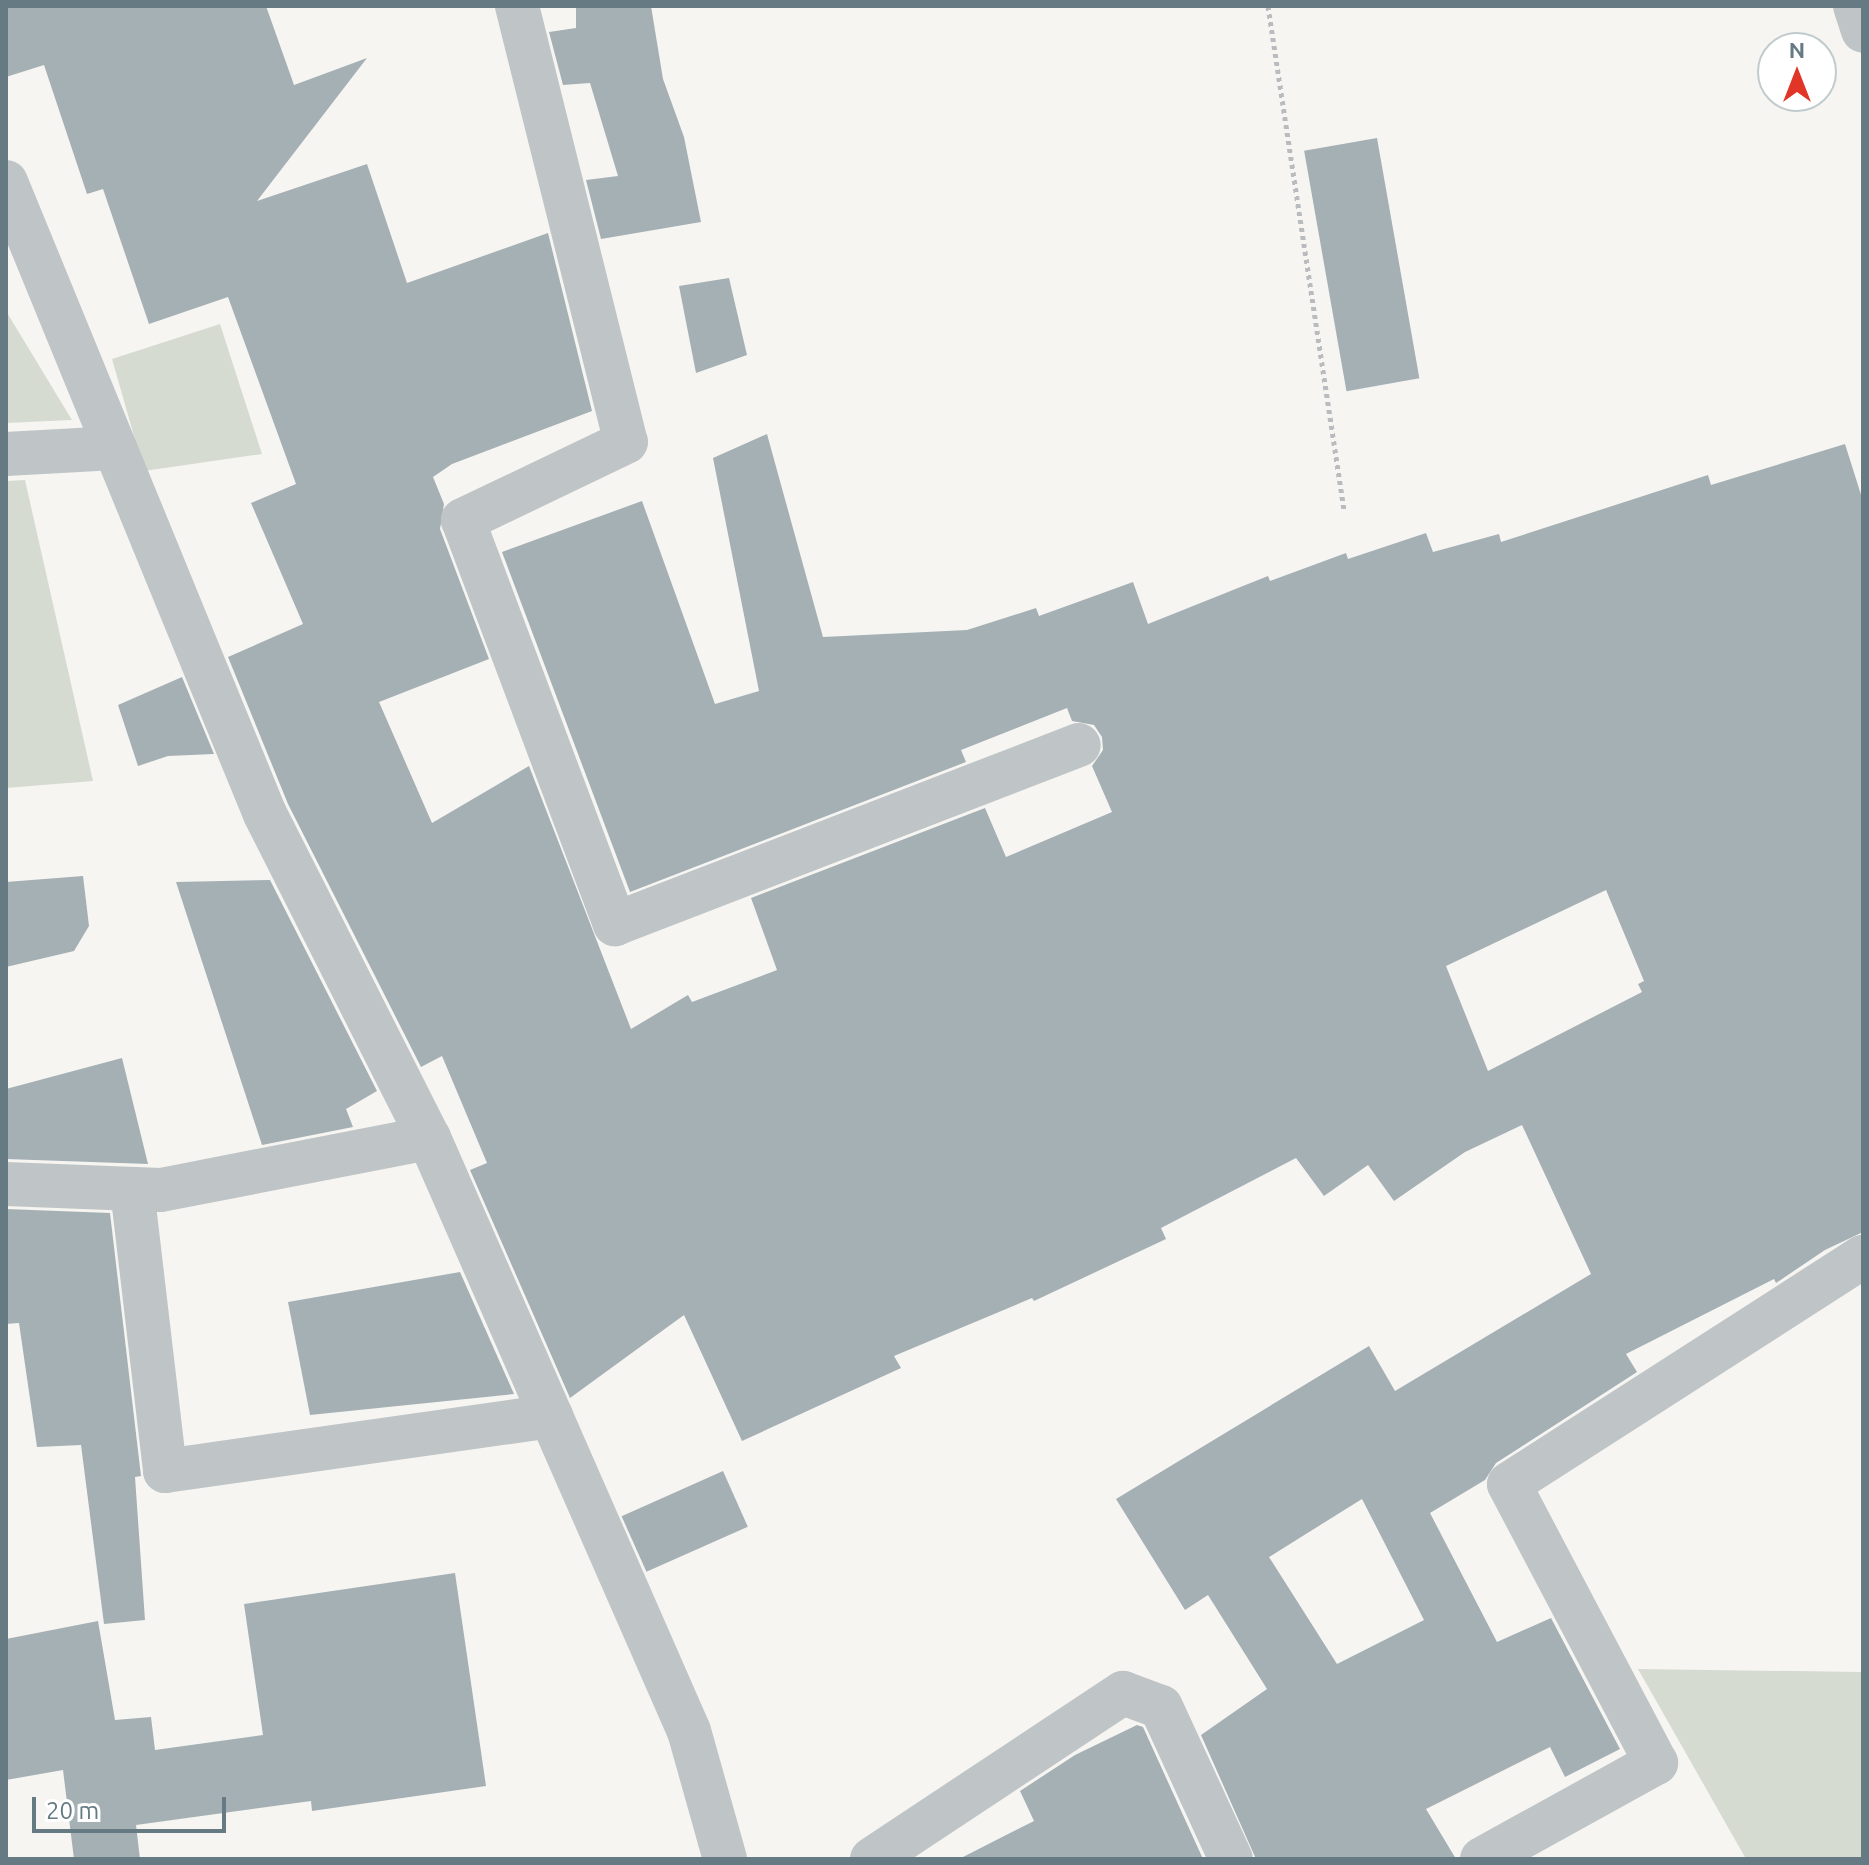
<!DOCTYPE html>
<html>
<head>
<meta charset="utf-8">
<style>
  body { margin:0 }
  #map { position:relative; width:1869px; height:1865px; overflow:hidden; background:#f6f5f2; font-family:Ubuntu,sans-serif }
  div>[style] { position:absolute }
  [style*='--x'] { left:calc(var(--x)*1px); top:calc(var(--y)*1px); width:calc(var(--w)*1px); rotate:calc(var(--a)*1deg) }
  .green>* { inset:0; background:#d6dbd1 }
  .building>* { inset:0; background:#a5b0b4; transform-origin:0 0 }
  .path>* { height:5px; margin-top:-2.5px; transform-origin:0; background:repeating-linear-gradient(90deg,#b9bcbe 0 4px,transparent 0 8px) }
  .minor>* { height:44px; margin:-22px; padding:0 22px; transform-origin:22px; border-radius:22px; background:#bfc4c6 }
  span { translate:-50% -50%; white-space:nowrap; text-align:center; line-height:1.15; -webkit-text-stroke:8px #fff; paint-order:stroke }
  .frame { position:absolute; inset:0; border:8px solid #657a83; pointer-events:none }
  .north { position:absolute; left:1757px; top:32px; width:80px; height:80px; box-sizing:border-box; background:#fff; border:2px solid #c1cacd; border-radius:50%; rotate:0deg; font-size:22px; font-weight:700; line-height:32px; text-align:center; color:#657a83 }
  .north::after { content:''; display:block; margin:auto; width:28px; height:36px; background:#e13627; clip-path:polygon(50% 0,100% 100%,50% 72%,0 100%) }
  .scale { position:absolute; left:32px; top:1797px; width:194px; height:36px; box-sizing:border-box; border:4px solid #657a83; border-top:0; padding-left:10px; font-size:24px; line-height:28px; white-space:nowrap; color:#657a83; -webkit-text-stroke:6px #fff; paint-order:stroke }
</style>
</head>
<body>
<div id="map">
  <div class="green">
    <i style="clip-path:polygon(6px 311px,72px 420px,6px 423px)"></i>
    <i style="clip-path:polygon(220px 324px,262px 454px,144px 471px,112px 359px)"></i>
    <i style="clip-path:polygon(25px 480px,93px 781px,6px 788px,6px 481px)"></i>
    <i style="clip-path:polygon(1638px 1669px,1863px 1672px,1863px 1859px,1746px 1859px)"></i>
  </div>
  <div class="building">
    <i style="clip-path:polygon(evenodd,6px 6px,266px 6px,294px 85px,367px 58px,257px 201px,367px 164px,407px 283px,548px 233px,592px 411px,452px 464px,433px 477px,444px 504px,440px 529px,489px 659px,379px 702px,432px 823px,529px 766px,631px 1029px,688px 995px,692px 1002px,777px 970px,751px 898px,985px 808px,1006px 857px,1112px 812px,1092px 766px,1103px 750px,1102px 737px,1094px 725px,1072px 721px,1067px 708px,961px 750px,966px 762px,630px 892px,502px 552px,642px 501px,715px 704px,759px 691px,713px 458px,767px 434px,823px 637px,967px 630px,1036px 608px,1039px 616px,1133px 582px,1148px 624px,1268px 576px,1270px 581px,1346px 553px,1348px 559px,1426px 533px,1433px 552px,1499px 534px,1501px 542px,1708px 475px,1711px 485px,1845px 444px,1863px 501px,1863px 1232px,1825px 1250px,1776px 1283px,1774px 1279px,1626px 1354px,1637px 1372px,1496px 1463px,1485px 1480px,1430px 1513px,1497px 1642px,1551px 1618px,1620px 1749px,1565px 1777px,1550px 1747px,1426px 1809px,1456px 1859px,1256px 1859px,1201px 1735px,1267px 1689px,1208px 1595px,1185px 1610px,1116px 1499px,1369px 1346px,1395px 1391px,1591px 1274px,1522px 1125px,1465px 1152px,1394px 1201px,1368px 1165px,1324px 1196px,1296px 1158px,1161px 1228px,1166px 1239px,1034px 1301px,1032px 1298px,894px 1356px,901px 1368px,742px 1441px,684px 1315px,570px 1398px,470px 1170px,487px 1163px,442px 1056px,421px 1067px,288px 804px,228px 657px,303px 624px,251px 503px,296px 484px,228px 297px,149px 324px,103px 189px,87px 194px,44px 65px,6px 77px,6px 6px,1606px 890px,1644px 981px,1638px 984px,1642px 992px,1488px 1071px,1446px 966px,1606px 890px,6px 6px,1362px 1499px,1424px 1620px,1337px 1664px,1269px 1557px,1362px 1499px)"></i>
    <i style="clip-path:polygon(576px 6px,651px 6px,663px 79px,684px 137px,701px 222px,601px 239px,586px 180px,618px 176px,590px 83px,563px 85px,549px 32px,576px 28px)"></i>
    <i style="left:1377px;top:138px;width:244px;height:74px;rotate:80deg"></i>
    <i style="clip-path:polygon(729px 278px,747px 355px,696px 373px,679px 286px)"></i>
    <i style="clip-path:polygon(182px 677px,214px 754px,168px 756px,138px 766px,118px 705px)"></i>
    <i style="clip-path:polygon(83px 876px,89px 926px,74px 951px,6px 967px,6px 882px)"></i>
    <i style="clip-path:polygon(270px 880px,377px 1091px,346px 1109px,353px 1127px,262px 1145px,176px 882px)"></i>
    <i style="clip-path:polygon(122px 1058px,148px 1164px,6px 1159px,6px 1089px)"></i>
    <i style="clip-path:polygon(6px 1209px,110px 1213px,141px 1476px,135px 1477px,145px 1620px,104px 1624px,81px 1445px,37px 1447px,19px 1323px,6px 1324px)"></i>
    <i style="clip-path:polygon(460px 1272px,514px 1394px,310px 1415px,288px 1302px)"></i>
    <i style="left:723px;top:1471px;width:61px;height:111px;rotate:66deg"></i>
    <i style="clip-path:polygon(455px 1573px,486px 1786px,312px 1811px,311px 1801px,136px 1825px,140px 1859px,74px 1859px,63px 1770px,6px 1780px,6px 1639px,98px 1621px,115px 1720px,151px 1717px,155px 1750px,263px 1735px,244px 1604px)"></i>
    <i style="clip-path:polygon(1137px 1725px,1143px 1727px,1203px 1859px,959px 1859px,1034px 1821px,1020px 1791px,1075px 1755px)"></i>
  </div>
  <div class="path">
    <i style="--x:1268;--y:6;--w:510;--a:81.42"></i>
  </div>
  <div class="minor">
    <i style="--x:517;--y:6;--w:449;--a:76"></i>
    <i style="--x:626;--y:442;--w:181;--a:154.4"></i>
    <i style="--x:463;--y:520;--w:432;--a:69.4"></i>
    <i style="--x:615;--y:924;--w:497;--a:-21.1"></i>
    <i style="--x:1855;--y:6;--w:26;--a:72"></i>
    <i style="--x:6;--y:182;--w:683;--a:67.72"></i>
    <i style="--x:265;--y:814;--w:363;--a:63.2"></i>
    <i style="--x:429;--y:1138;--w:647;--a:66.33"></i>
    <i style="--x:689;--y:1731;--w:133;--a:74.3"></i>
    <i style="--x:6;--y:454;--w:109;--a:-3.2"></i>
    <i style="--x:6;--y:1184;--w:155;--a:2.2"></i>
    <i style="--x:161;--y:1190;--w:273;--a:-11"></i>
    <i style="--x:132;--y:1189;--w:284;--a:83.3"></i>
    <i style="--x:165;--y:1471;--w:390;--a:-8.1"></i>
    <i style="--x:872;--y:1859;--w:301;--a:-33.5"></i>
    <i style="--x:1123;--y:1693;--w:40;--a:20.2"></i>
    <i style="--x:1161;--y:1707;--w:167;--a:65.3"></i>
    <i style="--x:1482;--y:1859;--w:199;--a:-28.9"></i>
    <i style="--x:1656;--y:1763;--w:315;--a:-117.8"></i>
    <i style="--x:1509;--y:1484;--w:421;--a:-32.7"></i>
  </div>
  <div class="frame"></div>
  <div class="north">N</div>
  <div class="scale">20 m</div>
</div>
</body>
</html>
